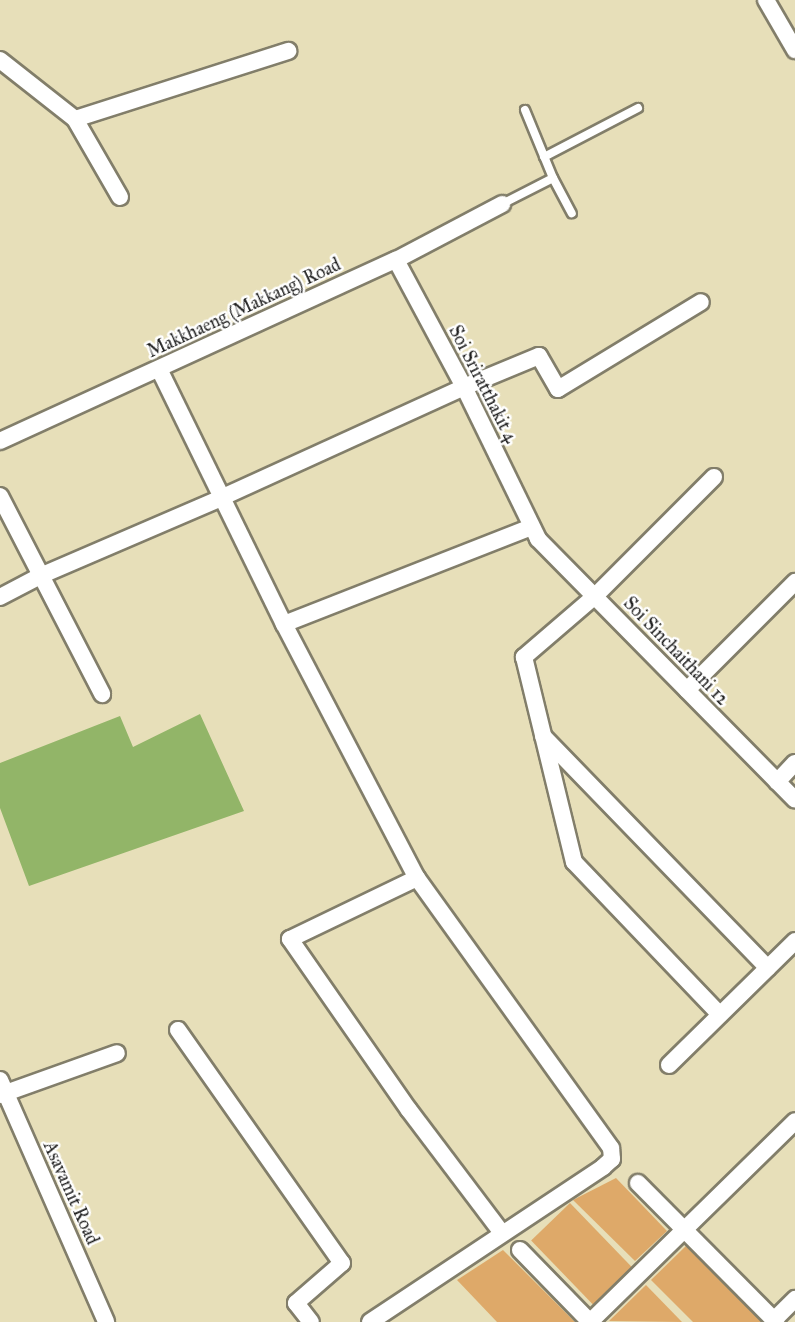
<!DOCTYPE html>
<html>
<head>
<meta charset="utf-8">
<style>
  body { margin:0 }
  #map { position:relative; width:795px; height:1322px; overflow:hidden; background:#e7dfb9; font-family:"IM FELL Great Primer",serif }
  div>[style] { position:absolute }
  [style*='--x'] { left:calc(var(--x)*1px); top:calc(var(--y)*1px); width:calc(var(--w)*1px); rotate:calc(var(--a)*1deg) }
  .forest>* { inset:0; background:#92b568 }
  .building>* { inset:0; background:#dea969; transform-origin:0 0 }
  .roads { filter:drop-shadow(2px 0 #827e6a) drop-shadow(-2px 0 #827e6a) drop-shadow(0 2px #827e6a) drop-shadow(0 -2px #827e6a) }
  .lane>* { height:8px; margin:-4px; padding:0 4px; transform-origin:4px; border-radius:4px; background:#fff }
  .street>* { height:16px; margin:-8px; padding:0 8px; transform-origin:8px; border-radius:8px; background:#fff }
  span { translate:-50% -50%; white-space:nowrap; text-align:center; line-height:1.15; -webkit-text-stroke:5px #fff; paint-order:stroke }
  .street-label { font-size:18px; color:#1c1c1c }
</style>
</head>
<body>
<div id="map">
  <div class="forest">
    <i style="clip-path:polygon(200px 714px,244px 811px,29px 886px,0 808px,0 763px,120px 716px,133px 747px)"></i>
  </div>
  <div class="building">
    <i style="clip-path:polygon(616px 1178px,667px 1231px,635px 1261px,573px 1200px)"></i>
    <i style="left:570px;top:1203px;width:92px;height:54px;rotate:46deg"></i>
    <i style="clip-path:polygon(688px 1244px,764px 1322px,693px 1322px,651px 1280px)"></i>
    <i style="clip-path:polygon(503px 1250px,575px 1322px,497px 1322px,457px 1280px)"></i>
    <i style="clip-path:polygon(646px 1285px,682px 1322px,609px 1321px)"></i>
  </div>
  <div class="roads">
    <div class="lane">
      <i style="--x:525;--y:110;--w:74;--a:67.6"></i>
      <i style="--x:553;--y:178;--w:40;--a:62"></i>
      <i style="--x:544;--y:157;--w:106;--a:-27.5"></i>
      <i style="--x:502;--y:204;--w:57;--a:-27"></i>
    </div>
    <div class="street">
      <i style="--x:766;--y:0;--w:58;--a:59.9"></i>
      <i style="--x:0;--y:60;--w:95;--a:38.2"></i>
      <i style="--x:75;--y:119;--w:90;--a:60"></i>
      <i style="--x:75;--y:119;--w:224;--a:-17.7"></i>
      <i style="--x:396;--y:260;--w:144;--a:61.8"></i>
      <i style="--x:464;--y:387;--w:169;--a:64"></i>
      <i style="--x:538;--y:539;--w:366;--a:45.4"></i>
      <i style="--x:159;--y:369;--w:284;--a:63.9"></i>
      <i style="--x:284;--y:624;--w:266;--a:-21.4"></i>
      <i style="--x:0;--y:441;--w:435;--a:-24.6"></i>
      <i style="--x:396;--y:260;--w:120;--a:-27.8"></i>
      <i style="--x:714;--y:477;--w:168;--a:135"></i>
      <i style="--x:595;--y:596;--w:94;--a:139.3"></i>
      <i style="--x:524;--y:657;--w:211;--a:76.3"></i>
      <i style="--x:574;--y:862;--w:211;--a:46.3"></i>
      <i style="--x:0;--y:496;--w:223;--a:62.7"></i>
      <i style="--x:0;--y:597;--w:45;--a:-27.7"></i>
      <i style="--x:40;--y:576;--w:199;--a:-23.3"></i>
      <i style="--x:223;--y:497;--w:265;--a:-24.5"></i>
      <i style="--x:464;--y:387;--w:81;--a:-22.5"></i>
      <i style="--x:539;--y:356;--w:38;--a:60"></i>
      <i style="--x:558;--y:389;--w:167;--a:-31.3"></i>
      <i style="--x:284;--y:624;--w:287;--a:62.4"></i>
      <i style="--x:687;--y:690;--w:153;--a:-45"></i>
      <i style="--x:543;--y:736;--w:323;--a:45.9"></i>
      <i style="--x:777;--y:782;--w:26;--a:-47"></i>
      <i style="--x:178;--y:1030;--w:285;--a:54.9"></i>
      <i style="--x:342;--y:1263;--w:61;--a:139"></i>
      <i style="--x:296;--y:1303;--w:24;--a:52"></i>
      <i style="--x:669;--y:1065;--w:177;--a:-44.5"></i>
      <i style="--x:0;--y:1080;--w:264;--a:66.3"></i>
      <i style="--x:0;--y:1095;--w:124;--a:-19.7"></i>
      <i style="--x:638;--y:1183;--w:196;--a:45.2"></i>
      <i style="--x:520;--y:1250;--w:100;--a:45.8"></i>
      <i style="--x:590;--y:1322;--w:287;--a:-44.4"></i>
      <i style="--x:774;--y:1320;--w:30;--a:-45"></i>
      <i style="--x:370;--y:1322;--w:280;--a:-33.6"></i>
      <i style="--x:603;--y:1167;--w:12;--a:-42"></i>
      <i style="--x:612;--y:1159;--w:11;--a:-95"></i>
      <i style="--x:611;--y:1148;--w:332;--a:-125.7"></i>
      <i style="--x:417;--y:878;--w:141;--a:154.3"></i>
      <i style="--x:290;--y:939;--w:208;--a:55.2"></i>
      <i style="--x:409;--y:1110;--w:154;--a:52.9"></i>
    </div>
  </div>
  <div class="street-label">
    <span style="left:244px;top:308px;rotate:-25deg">Makkhaeng (Makkang) Road</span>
    <span style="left:483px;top:384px;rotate:63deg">Soi Sriratthakit 4</span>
    <span style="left:676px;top:651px;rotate:46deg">Soi Sinchaithani 12</span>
    <span style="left:71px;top:1193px;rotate:66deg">Asavamit Road</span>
  </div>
</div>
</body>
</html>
